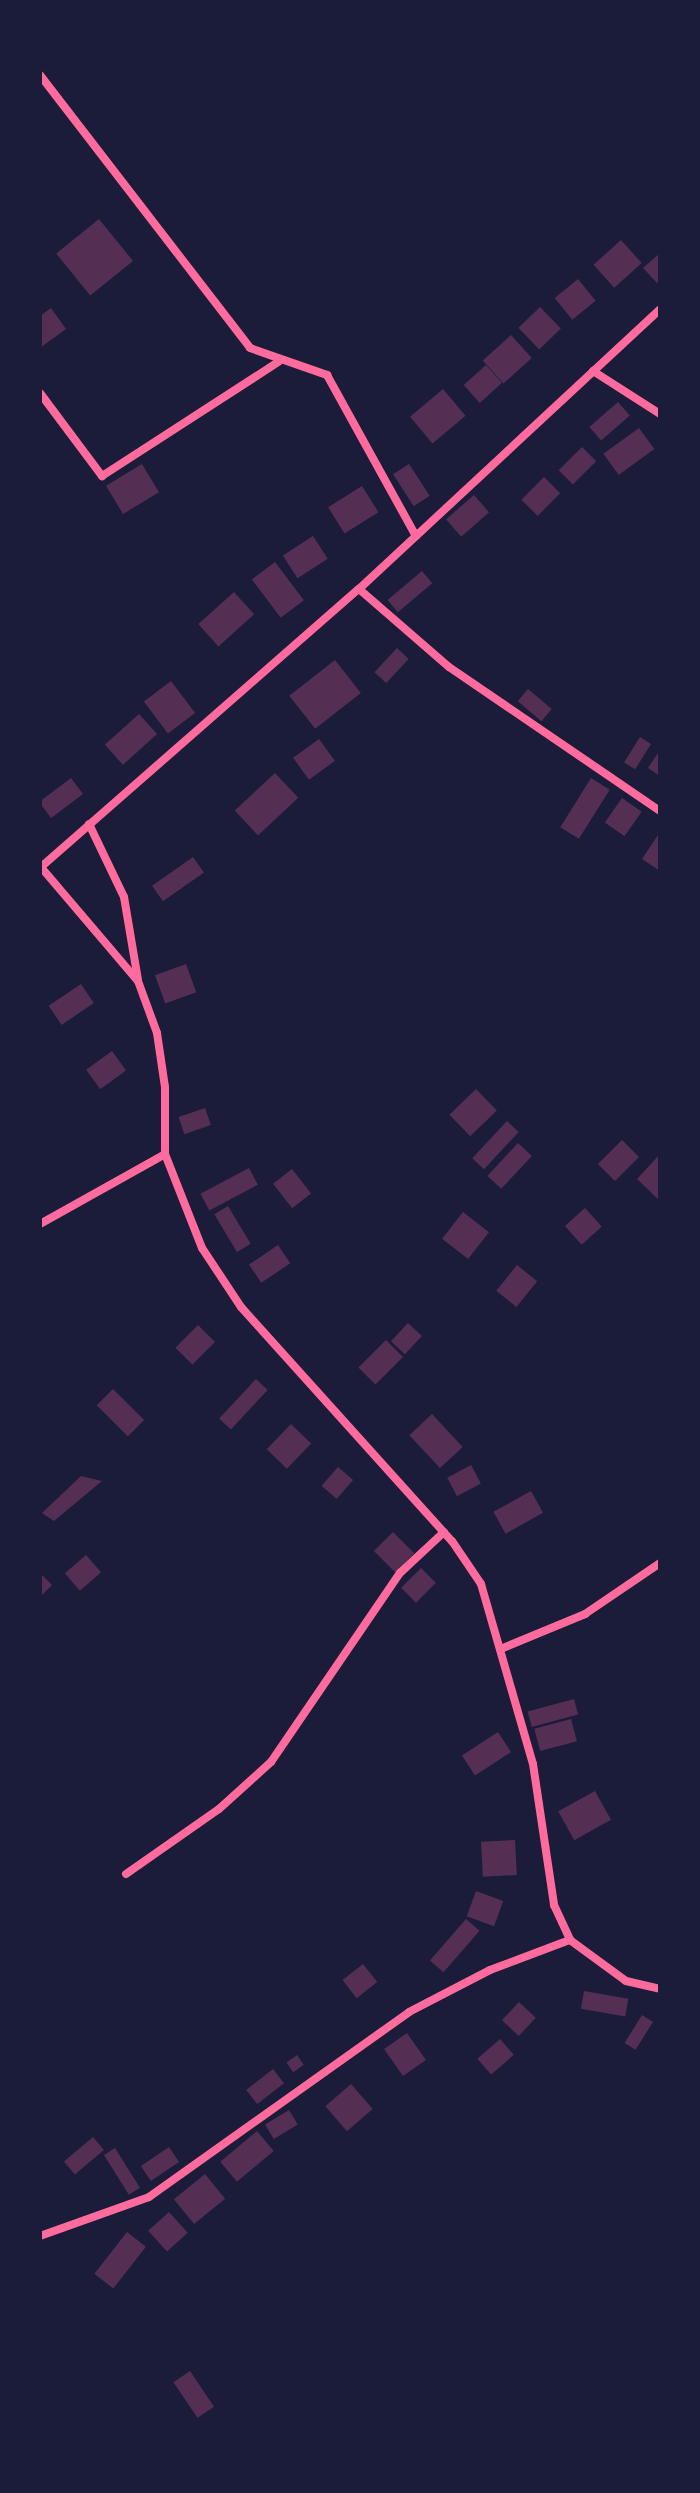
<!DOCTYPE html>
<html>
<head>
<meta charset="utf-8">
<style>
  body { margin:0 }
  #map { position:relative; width:700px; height:2493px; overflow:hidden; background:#1b1b3a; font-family:Helvetica,sans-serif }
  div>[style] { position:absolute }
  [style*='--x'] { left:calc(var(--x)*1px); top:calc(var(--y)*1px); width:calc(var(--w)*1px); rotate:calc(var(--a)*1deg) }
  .building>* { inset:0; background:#542f53; transform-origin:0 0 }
  .minor>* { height:8px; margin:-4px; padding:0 4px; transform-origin:4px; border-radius:4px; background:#ff6b9d }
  span { translate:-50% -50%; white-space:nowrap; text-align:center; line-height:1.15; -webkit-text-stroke:8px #1b1b3a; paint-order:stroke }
  .frame { position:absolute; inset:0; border:42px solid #1b1b3a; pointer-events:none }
</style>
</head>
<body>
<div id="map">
  <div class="building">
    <i style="left:99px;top:219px;width:54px;height:55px;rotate:51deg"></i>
    <i style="left:621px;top:240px;width:31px;height:37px;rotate:48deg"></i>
    <i style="clip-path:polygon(660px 253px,660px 281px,657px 283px,643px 268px)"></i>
    <i style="left:578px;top:279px;width:28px;height:30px;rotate:51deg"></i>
    <i style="left:540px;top:307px;width:30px;height:30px;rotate:46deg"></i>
    <i style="clip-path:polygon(51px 308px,66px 329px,40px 348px,40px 316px)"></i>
    <i style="left:511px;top:335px;width:31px;height:38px;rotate:48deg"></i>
    <i style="left:486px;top:365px;width:24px;height:30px;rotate:48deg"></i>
    <i style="left:443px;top:389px;width:35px;height:43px;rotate:50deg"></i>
    <i style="left:618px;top:402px;width:18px;height:38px;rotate:49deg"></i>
    <i style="left:639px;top:428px;width:26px;height:44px;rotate:54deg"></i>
    <i style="left:582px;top:447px;width:20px;height:33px;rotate:45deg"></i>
    <i style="left:142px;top:464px;width:33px;height:42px;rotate:59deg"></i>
    <i style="left:409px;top:464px;width:38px;height:19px;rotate:57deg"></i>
    <i style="left:544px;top:477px;width:23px;height:32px;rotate:45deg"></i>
    <i style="left:362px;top:486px;width:31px;height:40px;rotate:58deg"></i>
    <i style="left:474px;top:495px;width:23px;height:37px;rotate:49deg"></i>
    <i style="left:313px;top:536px;width:27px;height:36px;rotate:57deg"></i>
    <i style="left:275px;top:562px;width:48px;height:29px;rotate:53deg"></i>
    <i style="left:422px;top:571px;width:16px;height:45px;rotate:50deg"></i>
    <i style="left:234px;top:592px;width:30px;height:48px;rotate:48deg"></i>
    <i style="left:397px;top:648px;width:16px;height:33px;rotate:43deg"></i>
    <i style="left:335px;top:660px;width:42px;height:58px;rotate:52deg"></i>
    <i style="left:171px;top:681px;width:40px;height:34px;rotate:53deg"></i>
    <i style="left:528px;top:689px;width:31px;height:16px;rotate:40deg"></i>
    <i style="left:139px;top:714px;width:27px;height:46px;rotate:48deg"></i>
    <i style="left:640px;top:737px;width:13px;height:30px;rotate:32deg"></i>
    <i style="left:319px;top:739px;width:27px;height:32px;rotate:54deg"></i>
    <i style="clip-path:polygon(660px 750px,660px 776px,648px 768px)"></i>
    <i style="left:275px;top:773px;width:34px;height:55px;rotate:47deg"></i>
    <i style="left:71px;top:778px;width:20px;height:40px;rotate:53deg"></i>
    <i style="left:591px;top:778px;width:22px;height:58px;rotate:32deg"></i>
    <i style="left:622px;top:798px;width:24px;height:30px;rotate:35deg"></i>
    <i style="clip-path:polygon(660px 832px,660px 871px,642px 859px)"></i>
    <i style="left:193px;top:857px;width:19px;height:50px;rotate:55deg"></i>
    <i style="left:186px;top:964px;width:30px;height:33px;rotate:70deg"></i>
    <i style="left:81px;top:984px;width:23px;height:39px;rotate:56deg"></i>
    <i style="left:112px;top:1051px;width:24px;height:32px;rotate:54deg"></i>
    <i style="left:476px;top:1089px;width:30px;height:37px;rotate:46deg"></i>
    <i style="left:205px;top:1108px;width:18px;height:28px;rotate:71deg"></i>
    <i style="left:507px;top:1121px;width:16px;height:51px;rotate:43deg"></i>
    <i style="left:622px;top:1140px;width:24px;height:34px;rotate:45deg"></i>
    <i style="left:518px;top:1143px;width:19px;height:45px;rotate:43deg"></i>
    <i style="clip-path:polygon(660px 1154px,660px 1201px,637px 1179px)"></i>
    <i style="left:249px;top:1168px;width:19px;height:55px;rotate:62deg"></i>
    <i style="left:292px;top:1169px;width:31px;height:24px;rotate:52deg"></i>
    <i style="left:228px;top:1206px;width:44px;height:16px;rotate:59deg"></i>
    <i style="left:585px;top:1208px;width:25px;height:27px;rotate:48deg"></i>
    <i style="left:463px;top:1212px;width:33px;height:34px;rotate:38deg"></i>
    <i style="left:278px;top:1245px;width:22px;height:35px;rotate:56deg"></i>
    <i style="left:517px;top:1265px;width:26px;height:33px;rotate:39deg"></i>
    <i style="left:408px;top:1323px;width:19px;height:25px;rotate:43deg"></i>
    <i style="left:198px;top:1325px;width:24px;height:32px;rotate:45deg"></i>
    <i style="left:386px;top:1340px;width:24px;height:39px;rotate:45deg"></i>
    <i style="left:256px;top:1379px;width:16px;height:54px;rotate:43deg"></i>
    <i style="left:113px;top:1389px;width:44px;height:23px;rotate:45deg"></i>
    <i style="left:432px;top:1414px;width:45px;height:31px;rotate:47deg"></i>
    <i style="left:291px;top:1424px;width:28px;height:35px;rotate:44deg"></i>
    <i style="left:471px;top:1465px;width:21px;height:27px;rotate:62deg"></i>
    <i style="left:338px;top:1467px;width:20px;height:25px;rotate:41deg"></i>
    <i style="clip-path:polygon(81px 1476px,102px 1481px,54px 1521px,42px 1513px)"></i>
    <i style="left:531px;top:1491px;width:25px;height:43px;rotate:61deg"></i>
    <i style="left:393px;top:1532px;width:30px;height:27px;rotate:45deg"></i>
    <i style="left:86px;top:1555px;width:23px;height:28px;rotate:49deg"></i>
    <i style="left:421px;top:1568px;width:21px;height:28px;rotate:45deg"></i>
    <i style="clip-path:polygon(40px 1573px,52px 1585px,40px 1597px)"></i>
    <i style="left:574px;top:1699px;width:16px;height:48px;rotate:75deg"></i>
    <i style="left:571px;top:1719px;width:23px;height:38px;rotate:75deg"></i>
    <i style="left:498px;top:1732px;width:24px;height:43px;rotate:57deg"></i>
    <i style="left:595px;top:1791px;width:33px;height:42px;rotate:61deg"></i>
    <i style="left:515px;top:1840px;width:35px;height:34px;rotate:87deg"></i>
    <i style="left:476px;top:1891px;width:29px;height:27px;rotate:20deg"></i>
    <i style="left:466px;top:1919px;width:18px;height:55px;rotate:41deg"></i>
    <i style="left:363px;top:1964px;width:23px;height:26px;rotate:52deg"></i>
    <i style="left:584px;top:1991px;width:45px;height:18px;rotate:10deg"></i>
    <i style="left:519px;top:2002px;width:23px;height:25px;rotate:43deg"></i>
    <i style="left:642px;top:2015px;width:13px;height:33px;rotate:32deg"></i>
    <i style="left:407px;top:2033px;width:33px;height:28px;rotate:55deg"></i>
    <i style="left:500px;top:2039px;width:21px;height:30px;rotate:49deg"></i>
    <i style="left:297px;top:2055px;width:12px;height:13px;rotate:55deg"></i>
    <i style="left:273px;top:2069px;width:18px;height:34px;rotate:52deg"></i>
    <i style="left:351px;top:2084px;width:33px;height:34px;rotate:49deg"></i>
    <i style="left:289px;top:2110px;width:17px;height:28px;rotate:59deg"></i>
    <i style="left:257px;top:2131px;width:26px;height:48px;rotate:50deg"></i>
    <i style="left:93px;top:2137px;width:17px;height:38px;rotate:50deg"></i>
    <i style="left:169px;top:2147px;width:18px;height:34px;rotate:56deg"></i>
    <i style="left:115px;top:2148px;width:47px;height:13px;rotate:58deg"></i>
    <i style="left:205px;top:2174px;width:32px;height:40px;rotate:51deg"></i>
    <i style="left:169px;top:2212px;width:28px;height:28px;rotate:48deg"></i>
    <i style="left:127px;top:2232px;width:24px;height:53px;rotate:38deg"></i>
    <i style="left:190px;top:2371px;width:43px;height:20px;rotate:56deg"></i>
  </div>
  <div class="minor">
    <i style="--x:40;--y:75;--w:344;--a:52.4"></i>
    <i style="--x:250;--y:348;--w:82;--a:19.3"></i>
    <i style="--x:327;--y:375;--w:184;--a:61.1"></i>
    <i style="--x:593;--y:371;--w:80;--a:32.7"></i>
    <i style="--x:40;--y:393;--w:104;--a:53.2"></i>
    <i style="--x:102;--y:476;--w:210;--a:-32.9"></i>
    <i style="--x:359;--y:589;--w:119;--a:40.9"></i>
    <i style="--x:449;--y:667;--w:255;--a:34.3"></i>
    <i style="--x:89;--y:824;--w:81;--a:64.4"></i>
    <i style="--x:124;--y:897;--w:84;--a:80.4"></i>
    <i style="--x:40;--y:866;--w:151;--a:49.6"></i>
    <i style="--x:138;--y:981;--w:55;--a:69.9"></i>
    <i style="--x:157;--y:1033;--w:55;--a:81.6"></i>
    <i style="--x:165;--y:1087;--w:67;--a:90"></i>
    <i style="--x:165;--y:1154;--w:101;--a:68.5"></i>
    <i style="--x:202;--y:1248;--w:71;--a:56.5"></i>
    <i style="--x:241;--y:1307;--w:315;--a:48"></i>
    <i style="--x:452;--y:1541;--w:52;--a:56"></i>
    <i style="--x:481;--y:1584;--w:187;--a:73.9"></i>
    <i style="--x:533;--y:1764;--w:143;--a:81.5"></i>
    <i style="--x:554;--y:1905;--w:38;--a:65"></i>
    <i style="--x:570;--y:1940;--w:69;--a:36.2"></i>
    <i style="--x:626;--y:1981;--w:35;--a:13"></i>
    <i style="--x:41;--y:867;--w:422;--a:-41.2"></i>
    <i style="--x:359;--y:589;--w:411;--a:-42.9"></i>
    <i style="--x:40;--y:1224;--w:143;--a:-29.2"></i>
    <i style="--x:503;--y:1648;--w:89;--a:-22.5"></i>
    <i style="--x:585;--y:1614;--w:91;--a:-34.2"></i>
    <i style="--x:126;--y:1874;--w:113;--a:-35"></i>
    <i style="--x:219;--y:1809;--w:70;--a:-42.1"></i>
    <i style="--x:271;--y:1762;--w:229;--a:-55.7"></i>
    <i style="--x:400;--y:1573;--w:60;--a:-43"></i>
    <i style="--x:40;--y:2236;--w:116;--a:-19.7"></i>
    <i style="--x:149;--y:2197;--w:319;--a:-35.4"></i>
    <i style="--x:409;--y:2012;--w:91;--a:-27.4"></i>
    <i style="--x:490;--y:1970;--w:85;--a:-20.6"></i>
  </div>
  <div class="frame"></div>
</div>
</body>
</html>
